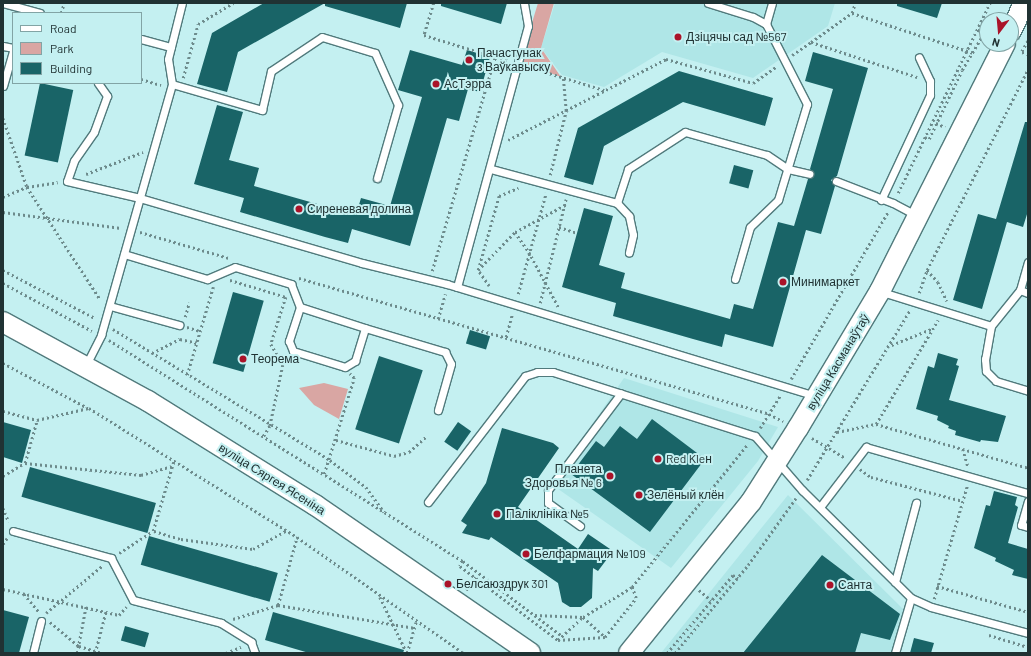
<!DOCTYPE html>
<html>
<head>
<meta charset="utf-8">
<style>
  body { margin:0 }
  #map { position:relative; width:1031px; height:656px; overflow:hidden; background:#c4f0f1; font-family:Barlow,sans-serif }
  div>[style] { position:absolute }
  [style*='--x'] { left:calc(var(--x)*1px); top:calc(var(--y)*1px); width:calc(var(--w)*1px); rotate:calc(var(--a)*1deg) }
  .built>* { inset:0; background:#afe6e7 }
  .green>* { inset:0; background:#d9a6a3 }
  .building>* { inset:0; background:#196467; transform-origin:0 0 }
  .path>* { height:2.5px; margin-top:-1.25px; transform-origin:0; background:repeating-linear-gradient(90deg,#6d8b8c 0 2px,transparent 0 5px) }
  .roads { filter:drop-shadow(1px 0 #517a7c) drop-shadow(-1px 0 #517a7c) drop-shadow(0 1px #517a7c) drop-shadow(0 -1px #517a7c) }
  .lane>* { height:7px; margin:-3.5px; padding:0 3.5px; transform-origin:3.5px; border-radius:3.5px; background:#fff }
  .secondary>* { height:20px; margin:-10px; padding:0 10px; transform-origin:10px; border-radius:10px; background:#fff }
  .dots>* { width:11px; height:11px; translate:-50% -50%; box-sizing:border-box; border:2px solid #c4f0f1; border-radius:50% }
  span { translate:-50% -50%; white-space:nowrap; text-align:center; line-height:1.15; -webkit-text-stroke:4px #c4f0f1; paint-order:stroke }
  .poi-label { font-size:12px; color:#203233 }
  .left { translate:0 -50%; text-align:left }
  .right { translate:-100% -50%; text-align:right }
  .street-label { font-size:12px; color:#203233 }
  .frame { position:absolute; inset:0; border:4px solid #203233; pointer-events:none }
  .legend { position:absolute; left:12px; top:12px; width:130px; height:72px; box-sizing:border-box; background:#c4f0f1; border:1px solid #82a4a5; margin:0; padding:5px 7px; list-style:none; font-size:12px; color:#203233 }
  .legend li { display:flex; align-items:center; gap:8px; height:20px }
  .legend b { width:20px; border:1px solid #82a4a5 }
  .north { position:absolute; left:979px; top:12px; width:40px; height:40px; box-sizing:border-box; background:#c4f0f1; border:1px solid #82a4a5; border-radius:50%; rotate:196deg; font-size:11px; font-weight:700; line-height:16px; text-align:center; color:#203233 }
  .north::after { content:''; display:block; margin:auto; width:14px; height:18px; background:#aa1329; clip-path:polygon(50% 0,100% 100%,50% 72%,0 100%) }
</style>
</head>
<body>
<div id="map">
  <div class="built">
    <i style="clip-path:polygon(555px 3px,835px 3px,828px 26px,753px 78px,662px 52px,604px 87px,562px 75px,541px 48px)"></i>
    <i style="clip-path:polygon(624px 378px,778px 427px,758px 461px,671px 568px,551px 484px)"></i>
    <i style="clip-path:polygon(788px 495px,906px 612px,891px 653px,661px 653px)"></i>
  </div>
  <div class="green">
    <i style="clip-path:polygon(538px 3px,554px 3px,541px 48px,561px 77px,520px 62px)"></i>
    <i style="clip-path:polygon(324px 383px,348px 389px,339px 419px,314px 405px,299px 388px)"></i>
  </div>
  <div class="building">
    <i style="clip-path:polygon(264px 3px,407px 3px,400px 28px,325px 6px,325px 3px,238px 52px,227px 92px,197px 84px,212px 33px)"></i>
    <i style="clip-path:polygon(441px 3px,507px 3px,501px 24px,441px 6px)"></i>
    <i style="clip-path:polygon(897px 3px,942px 3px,937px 18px,897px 6px)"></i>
    <i style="clip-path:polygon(410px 50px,462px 65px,467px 50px,490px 57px,480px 92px,468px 89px,459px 121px,447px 118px,410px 246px,352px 229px,348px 243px,325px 237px,240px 212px,244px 198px,194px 184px,217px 105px,243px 112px,229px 160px,259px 168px,254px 186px,356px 215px,361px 198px,390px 206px,422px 97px,398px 90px)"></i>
    <i style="clip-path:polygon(813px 52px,868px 68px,837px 176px,831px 180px,835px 186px,821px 234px,806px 230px,773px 347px,725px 334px,722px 347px,693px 339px,613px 316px,616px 303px,562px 287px,584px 208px,613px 216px,599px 265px,625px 273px,621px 288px,730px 319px,734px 304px,753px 309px,778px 222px,794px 226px,808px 179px,814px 175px,810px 169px,833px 89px,805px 81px)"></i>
    <i style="clip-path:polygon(679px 71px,773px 98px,765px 126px,683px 102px,604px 146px,593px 185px,564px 177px,578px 128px)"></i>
    <i style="left:40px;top:83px;width:34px;height:74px;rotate:12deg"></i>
    <i style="clip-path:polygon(1025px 122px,1028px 122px,1028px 211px,1023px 227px,1007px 222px,982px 309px,953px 300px,978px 214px,996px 219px)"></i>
    <i style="left:734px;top:165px;width:20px;height:19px;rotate:15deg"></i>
    <i style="left:233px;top:292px;width:32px;height:74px;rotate:16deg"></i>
    <i style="left:470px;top:330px;width:21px;height:14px;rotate:17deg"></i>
    <i style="clip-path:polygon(938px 353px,958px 359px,956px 365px,959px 366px,949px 400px,1006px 416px,998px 442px,981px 440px,980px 442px,955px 435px,956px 431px,948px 428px,949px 426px,937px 420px,938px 416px,916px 409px,928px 366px,934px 368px)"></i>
    <i style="left:379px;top:356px;width:46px;height:77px;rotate:18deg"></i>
    <i style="clip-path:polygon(652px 419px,705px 459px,650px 532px,571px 474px,596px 441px,604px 447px,620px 426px,637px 439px)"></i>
    <i style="clip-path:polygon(3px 422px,31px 430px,22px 463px,3px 457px)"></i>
    <i style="left:458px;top:422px;width:16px;height:24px;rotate:35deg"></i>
    <i style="clip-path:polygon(502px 428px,553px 443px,559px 448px,518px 507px,578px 549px,588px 534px,613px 551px,598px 571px,593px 568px,592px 598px,581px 607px,570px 607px,562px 602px,558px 583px,491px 537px,489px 540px,462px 533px,467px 525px,461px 521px,486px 483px)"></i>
    <i style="left:30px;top:467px;width:131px;height:31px;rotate:16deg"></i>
    <i style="clip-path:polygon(994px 491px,1017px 497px,1015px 505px,1018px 507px,1008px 543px,1028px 549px,1028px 579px,1012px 575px,1014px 570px,995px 561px,996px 558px,974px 548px,986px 505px,990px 506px)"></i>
    <i style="left:149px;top:536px;width:134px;height:30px;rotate:16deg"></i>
    <i style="clip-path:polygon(822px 555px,900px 614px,890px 640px,861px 633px,855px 653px,743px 653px)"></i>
    <i style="clip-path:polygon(3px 610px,29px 617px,19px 653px,3px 653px)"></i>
    <i style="clip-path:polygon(273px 612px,404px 650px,403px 653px,309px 653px,265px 640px)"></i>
    <i style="left:125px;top:626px;width:25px;height:15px;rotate:16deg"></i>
    <i style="clip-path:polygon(914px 638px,934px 643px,931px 653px,910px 653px)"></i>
  </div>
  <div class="path">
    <i style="--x:434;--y:3;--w:34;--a:107"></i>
    <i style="--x:424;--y:35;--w:88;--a:17.2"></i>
    <i style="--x:61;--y:13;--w:10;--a:-73"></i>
    <i style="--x:852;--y:13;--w:10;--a:-73"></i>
    <i style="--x:1028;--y:41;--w:13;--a:119"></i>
    <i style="--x:1022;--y:52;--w:6;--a:18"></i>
    <i style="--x:811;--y:42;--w:50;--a:-35.3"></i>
    <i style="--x:852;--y:13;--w:128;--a:18.2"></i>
    <i style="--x:792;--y:55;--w:23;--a:-34"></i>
    <i style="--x:811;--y:42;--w:112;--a:18.3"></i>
    <i style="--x:526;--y:66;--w:82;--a:17.1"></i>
    <i style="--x:183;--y:78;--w:56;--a:-74.5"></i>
    <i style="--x:198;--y:24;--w:41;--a:-31"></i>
    <i style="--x:141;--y:79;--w:21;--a:17"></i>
    <i style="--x:3;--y:118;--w:73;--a:70.8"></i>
    <i style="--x:27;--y:187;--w:134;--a:56.9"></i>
    <i style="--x:936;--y:123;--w:10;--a:24"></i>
    <i style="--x:925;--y:137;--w:4;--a:27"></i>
    <i style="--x:929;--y:139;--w:76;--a:-64.4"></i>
    <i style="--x:962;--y:70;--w:43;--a:-59.3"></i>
    <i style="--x:984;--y:33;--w:8;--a:-157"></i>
    <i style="--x:508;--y:140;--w:178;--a:-27.1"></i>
    <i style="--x:666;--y:59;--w:90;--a:15.4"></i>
    <i style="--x:753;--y:83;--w:29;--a:-35"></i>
    <i style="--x:86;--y:174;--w:61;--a:-21.1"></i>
    <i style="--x:550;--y:175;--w:66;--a:-76"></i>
    <i style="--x:566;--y:111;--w:34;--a:-95"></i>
    <i style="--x:898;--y:193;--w:211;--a:-64.2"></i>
    <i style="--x:3;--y:197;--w:26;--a:-23"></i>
    <i style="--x:27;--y:187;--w:31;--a:-9"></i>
    <i style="--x:3;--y:212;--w:119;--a:7.7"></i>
    <i style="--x:559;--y:227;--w:19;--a:18"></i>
    <i style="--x:140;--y:232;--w:93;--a:16.3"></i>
    <i style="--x:515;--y:232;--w:24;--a:55"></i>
    <i style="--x:529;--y:252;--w:64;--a:61.8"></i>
    <i style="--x:3;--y:270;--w:104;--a:27.6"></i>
    <i style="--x:478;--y:270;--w:53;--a:-45.8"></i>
    <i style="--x:515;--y:232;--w:57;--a:-28.4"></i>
    <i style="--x:927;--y:270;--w:16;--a:47"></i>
    <i style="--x:938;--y:282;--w:21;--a:65"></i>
    <i style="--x:432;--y:271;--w:223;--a:-73.6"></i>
    <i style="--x:299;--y:278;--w:489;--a:16.1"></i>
    <i style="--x:769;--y:414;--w:16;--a:27"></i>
    <i style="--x:230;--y:280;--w:59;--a:16.9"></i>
    <i style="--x:286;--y:297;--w:49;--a:107.7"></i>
    <i style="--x:271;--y:344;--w:24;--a:60"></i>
    <i style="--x:283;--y:365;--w:62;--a:102"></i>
    <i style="--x:270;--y:426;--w:12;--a:121"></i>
    <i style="--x:3;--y:283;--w:101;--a:28.3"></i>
    <i style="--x:489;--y:286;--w:19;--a:-125"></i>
    <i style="--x:478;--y:270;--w:77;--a:-74.2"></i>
    <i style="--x:499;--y:196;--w:21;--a:-23"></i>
    <i style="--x:919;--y:293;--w:24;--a:-71"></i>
    <i style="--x:927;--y:270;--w:225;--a:-63.3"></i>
    <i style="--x:518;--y:294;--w:105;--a:-74.5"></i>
    <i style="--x:540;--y:303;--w:107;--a:-76"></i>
    <i style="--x:185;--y:317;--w:15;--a:-74"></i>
    <i style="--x:438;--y:319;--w:26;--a:-74"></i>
    <i style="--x:187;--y:327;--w:14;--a:17"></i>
    <i style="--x:113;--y:329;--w:253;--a:31.1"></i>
    <i style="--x:330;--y:460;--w:45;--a:36.9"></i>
    <i style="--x:366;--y:487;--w:31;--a:54"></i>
    <i style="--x:506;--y:337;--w:23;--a:-75"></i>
    <i style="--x:109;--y:340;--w:417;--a:32"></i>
    <i style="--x:463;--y:561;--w:124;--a:37.1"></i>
    <i style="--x:887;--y:347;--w:48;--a:-22.2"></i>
    <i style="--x:152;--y:353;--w:31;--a:-27"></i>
    <i style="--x:180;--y:339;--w:17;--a:13"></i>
    <i style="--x:3;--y:363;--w:96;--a:27.9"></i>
    <i style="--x:187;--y:375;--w:92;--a:-73.5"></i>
    <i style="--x:791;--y:379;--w:193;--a:-59.9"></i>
    <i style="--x:3;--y:411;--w:35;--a:15"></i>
    <i style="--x:37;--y:420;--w:53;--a:-13"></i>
    <i style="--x:89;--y:408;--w:245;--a:31.8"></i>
    <i style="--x:297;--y:537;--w:203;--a:34.9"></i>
    <i style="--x:876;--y:424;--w:121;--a:-59.2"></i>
    <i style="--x:760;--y:428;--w:39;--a:-58"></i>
    <i style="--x:837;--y:432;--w:40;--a:-12"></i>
    <i style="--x:876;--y:424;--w:158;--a:16.1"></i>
    <i style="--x:812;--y:438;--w:39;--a:31"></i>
    <i style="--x:336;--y:440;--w:60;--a:15.4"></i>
    <i style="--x:394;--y:456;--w:16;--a:-15"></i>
    <i style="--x:409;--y:452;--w:24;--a:-42"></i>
    <i style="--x:963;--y:449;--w:18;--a:74"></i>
    <i style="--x:25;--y:463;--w:45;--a:-74.4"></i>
    <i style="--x:860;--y:469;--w:14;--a:36"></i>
    <i style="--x:871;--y:477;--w:95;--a:14.6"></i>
    <i style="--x:324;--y:474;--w:101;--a:-72.6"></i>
    <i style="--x:354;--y:378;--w:6;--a:-135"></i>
    <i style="--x:3;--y:476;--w:26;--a:-31"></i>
    <i style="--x:25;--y:463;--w:117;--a:5.9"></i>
    <i style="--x:141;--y:475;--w:32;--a:-16"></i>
    <i style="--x:807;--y:480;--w:199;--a:-58.8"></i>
    <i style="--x:3;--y:508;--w:15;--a:67"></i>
    <i style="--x:154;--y:531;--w:28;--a:17"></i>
    <i style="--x:181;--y:539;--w:73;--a:7.9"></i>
    <i style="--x:253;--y:549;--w:38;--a:-29"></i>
    <i style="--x:3;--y:544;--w:7;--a:-56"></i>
    <i style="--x:119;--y:553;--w:40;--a:-32.9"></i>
    <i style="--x:153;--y:531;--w:74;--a:-73.5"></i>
    <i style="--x:463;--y:561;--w:6;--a:121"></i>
    <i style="--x:460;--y:566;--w:123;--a:37.1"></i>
    <i style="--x:558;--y:640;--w:47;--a:-3.7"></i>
    <i style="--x:605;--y:637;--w:50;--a:-51.5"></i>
    <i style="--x:636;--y:598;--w:12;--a:-110"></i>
    <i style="--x:937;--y:586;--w:95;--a:15.9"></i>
    <i style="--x:3;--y:589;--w:119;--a:12.6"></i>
    <i style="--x:119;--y:615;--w:11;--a:-49"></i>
    <i style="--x:466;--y:590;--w:16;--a:-55"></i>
    <i style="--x:699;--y:590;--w:16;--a:40"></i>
    <i style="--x:24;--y:594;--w:23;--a:50"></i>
    <i style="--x:380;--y:597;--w:62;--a:64.3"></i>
    <i style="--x:934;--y:599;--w:118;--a:-73.7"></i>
    <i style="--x:278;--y:605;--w:71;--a:-74.4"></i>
    <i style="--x:46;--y:613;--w:73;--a:-40"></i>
    <i style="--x:535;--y:615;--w:48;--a:2.4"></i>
    <i style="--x:583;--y:617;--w:30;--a:42"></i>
    <i style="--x:233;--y:619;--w:47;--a:-17.3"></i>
    <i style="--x:278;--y:605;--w:139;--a:9.5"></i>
    <i style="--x:50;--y:622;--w:38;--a:40"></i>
    <i style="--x:79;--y:646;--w:24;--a:17"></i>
    <i style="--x:989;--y:635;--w:41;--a:17.1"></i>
    <i style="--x:558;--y:640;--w:34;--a:-43"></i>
    <i style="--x:583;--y:617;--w:57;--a:-31.5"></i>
    <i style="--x:632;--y:587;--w:183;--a:-51"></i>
    <i style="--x:77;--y:653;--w:48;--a:-79.2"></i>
    <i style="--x:95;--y:653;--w:43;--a:-75.3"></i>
    <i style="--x:226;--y:653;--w:16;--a:-22"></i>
    <i style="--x:407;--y:653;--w:32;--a:-74"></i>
    <i style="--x:667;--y:653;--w:102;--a:-49.8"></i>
    <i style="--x:733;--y:575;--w:6;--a:31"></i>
    <i style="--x:675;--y:653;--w:114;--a:-50.3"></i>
    <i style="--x:748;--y:565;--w:82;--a:-54.4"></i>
    <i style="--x:998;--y:653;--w:8;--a:0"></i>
  </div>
  <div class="roads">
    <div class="lane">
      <i style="--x:3;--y:3;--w:38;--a:15"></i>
      <i style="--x:708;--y:3;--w:47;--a:17.3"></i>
      <i style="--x:753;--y:17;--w:15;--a:28"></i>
      <i style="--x:766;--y:24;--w:90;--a:62.9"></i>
      <i style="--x:807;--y:104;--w:100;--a:106.8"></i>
      <i style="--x:778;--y:200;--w:39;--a:136"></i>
      <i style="--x:750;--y:227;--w:54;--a:106.1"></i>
      <i style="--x:766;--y:24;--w:22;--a:-74"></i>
      <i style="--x:141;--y:39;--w:31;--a:15"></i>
      <i style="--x:3;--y:46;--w:10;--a:11"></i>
      <i style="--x:98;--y:83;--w:16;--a:55"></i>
      <i style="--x:107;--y:96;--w:38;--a:110"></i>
      <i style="--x:94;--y:132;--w:35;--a:125"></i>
      <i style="--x:74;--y:161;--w:21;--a:109"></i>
      <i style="--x:67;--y:181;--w:75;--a:13.1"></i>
      <i style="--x:140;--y:198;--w:231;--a:16.3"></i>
      <i style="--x:362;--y:263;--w:88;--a:13.9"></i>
      <i style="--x:447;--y:284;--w:386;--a:16.9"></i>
      <i style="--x:172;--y:84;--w:94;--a:16.1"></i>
      <i style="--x:262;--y:110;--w:40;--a:-77"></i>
      <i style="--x:271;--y:71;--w:61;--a:-33.7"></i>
      <i style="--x:322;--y:37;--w:55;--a:16.8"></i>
      <i style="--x:375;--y:53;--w:57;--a:66.1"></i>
      <i style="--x:398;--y:105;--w:76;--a:106"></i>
      <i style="--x:3;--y:86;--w:36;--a:-74"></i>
      <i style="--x:491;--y:169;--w:131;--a:15.1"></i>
      <i style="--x:617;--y:203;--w:36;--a:-72"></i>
      <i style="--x:628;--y:169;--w:68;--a:-33"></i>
      <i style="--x:685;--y:132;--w:85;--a:15.7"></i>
      <i style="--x:767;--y:155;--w:25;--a:34"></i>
      <i style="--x:788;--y:169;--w:22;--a:13"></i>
      <i style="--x:836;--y:181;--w:61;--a:21.1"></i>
      <i style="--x:893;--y:203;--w:27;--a:28"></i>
      <i style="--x:881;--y:200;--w:116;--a:-65"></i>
      <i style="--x:930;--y:95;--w:14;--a:-90"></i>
      <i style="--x:930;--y:81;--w:26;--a:-115"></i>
      <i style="--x:617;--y:203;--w:18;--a:47"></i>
      <i style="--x:629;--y:216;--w:19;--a:78"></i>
      <i style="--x:633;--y:235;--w:18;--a:103"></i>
      <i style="--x:124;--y:254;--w:87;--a:16.8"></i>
      <i style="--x:207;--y:279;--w:30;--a:-23"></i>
      <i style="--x:235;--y:267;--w:59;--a:16.9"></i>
      <i style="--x:291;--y:284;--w:25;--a:69"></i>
      <i style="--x:300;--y:307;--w:36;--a:108"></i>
      <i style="--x:289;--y:341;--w:11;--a:68"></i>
      <i style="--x:293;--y:351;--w:54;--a:17.1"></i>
      <i style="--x:345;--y:367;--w:12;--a:-31"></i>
      <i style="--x:355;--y:361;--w:34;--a:-73"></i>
      <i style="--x:365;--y:328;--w:68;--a:-162.1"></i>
      <i style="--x:1028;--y:262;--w:29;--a:106"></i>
      <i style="--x:1020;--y:290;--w:46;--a:128.9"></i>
      <i style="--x:991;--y:326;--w:34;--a:100"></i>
      <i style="--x:985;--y:359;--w:12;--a:85"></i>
      <i style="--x:986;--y:371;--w:14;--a:45"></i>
      <i style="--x:996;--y:381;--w:34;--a:17"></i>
      <i style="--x:457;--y:287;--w:270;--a:-74.8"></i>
      <i style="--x:528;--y:26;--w:23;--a:-100"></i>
      <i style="--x:1020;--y:290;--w:9;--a:21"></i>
      <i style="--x:882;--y:292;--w:114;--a:17.3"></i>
      <i style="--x:110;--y:306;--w:72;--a:15.4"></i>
      <i style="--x:365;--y:328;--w:84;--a:16.7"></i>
      <i style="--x:445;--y:352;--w:13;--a:63"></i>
      <i style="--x:451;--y:364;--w:48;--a:105.8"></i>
      <i style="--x:86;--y:365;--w:34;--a:-63"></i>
      <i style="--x:101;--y:335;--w:261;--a:-74.2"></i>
      <i style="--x:172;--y:84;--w:25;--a:-99"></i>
      <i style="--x:168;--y:59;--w:58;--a:-76"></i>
      <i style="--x:1028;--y:501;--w:25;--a:106"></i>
      <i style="--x:1021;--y:525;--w:7;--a:16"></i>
      <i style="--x:428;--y:502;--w:159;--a:-52.4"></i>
      <i style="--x:525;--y:376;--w:13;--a:-18"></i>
      <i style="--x:537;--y:372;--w:16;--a:0"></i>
      <i style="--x:553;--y:372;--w:212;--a:17.6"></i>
      <i style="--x:755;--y:436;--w:72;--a:49"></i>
      <i style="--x:802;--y:490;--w:153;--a:44.7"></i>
      <i style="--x:911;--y:598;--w:22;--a:24"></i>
      <i style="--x:931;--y:607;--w:100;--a:15"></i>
      <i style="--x:820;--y:507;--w:76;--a:-52.5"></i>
      <i style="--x:866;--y:447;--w:168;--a:15.9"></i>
      <i style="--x:580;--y:526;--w:39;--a:-144"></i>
      <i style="--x:548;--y:503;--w:13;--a:-90"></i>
      <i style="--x:548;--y:490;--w:121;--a:-53"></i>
      <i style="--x:13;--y:531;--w:102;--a:15.4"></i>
      <i style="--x:111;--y:558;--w:47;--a:62.4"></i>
      <i style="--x:133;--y:600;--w:91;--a:14.6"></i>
      <i style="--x:221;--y:623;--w:36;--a:32"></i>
      <i style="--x:251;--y:642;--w:12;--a:70"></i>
      <i style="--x:895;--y:582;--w:82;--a:-75.1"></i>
      <i style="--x:33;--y:653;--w:33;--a:-76"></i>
      <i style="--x:895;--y:653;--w:57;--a:-73.8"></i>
    </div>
    <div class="secondary">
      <i style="--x:1011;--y:31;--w:31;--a:-65"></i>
      <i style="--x:3;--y:322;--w:165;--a:28.6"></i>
      <i style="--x:148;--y:401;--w:197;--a:31.9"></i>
      <i style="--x:315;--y:505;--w:261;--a:34.5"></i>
      <i style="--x:629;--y:653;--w:194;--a:-51.1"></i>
      <i style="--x:751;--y:502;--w:88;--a:-57.6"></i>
      <i style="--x:798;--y:428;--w:160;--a:-59.1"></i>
      <i style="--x:880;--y:291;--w:277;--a:-63.2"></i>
    </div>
  </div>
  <div class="dots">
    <i style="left:678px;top:37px;background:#aa1329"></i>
    <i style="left:469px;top:60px;background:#aa1329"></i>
    <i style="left:436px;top:84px;background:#aa1329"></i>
    <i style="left:299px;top:209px;background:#aa1329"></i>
    <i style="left:783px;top:282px;background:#aa1329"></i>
    <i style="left:243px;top:359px;background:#aa1329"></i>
    <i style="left:658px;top:459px;background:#aa1329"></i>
    <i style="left:610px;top:476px;background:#aa1329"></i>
    <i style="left:639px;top:495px;background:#aa1329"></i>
    <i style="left:497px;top:514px;background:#aa1329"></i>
    <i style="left:526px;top:554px;background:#aa1329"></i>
    <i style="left:448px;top:584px;background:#aa1329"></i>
    <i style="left:830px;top:585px;background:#aa1329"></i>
  </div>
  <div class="poi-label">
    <span class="left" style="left:686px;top:37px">Дзіцячы сад №567</span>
    <span class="left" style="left:477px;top:60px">Пачастунак<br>з Ваўкавыску</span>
    <span class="left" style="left:444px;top:84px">АсТэрра</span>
    <span class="left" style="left:307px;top:209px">Сиреневая долина</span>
    <span class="left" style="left:791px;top:282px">Минимаркет</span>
    <span class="left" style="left:251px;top:359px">Теорема</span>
    <span class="left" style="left:666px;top:459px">Red Kleн</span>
    <span class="right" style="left:602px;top:476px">Планета<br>Здоровья № 6</span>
    <span class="left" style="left:647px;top:495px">Зелёный клён</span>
    <span class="left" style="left:506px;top:514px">Паліклініка №5</span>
    <span class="left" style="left:534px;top:554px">Белфармация №109</span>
    <span class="left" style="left:456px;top:584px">Белсаюздрук 301</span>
    <span class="left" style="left:838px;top:585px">Санта</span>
  </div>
  <div class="street-label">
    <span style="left:838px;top:362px;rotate:-59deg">вуліца Касманаўтаў</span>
    <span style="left:272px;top:479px;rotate:32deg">вуліца Сяргея Ясеніна</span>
  </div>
  <div class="frame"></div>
  <ul class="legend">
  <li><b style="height:5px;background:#fff"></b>Road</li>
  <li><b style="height:11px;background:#d9a6a3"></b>Park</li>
  <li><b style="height:11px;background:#196467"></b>Building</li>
  </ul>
  <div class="north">N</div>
</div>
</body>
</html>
